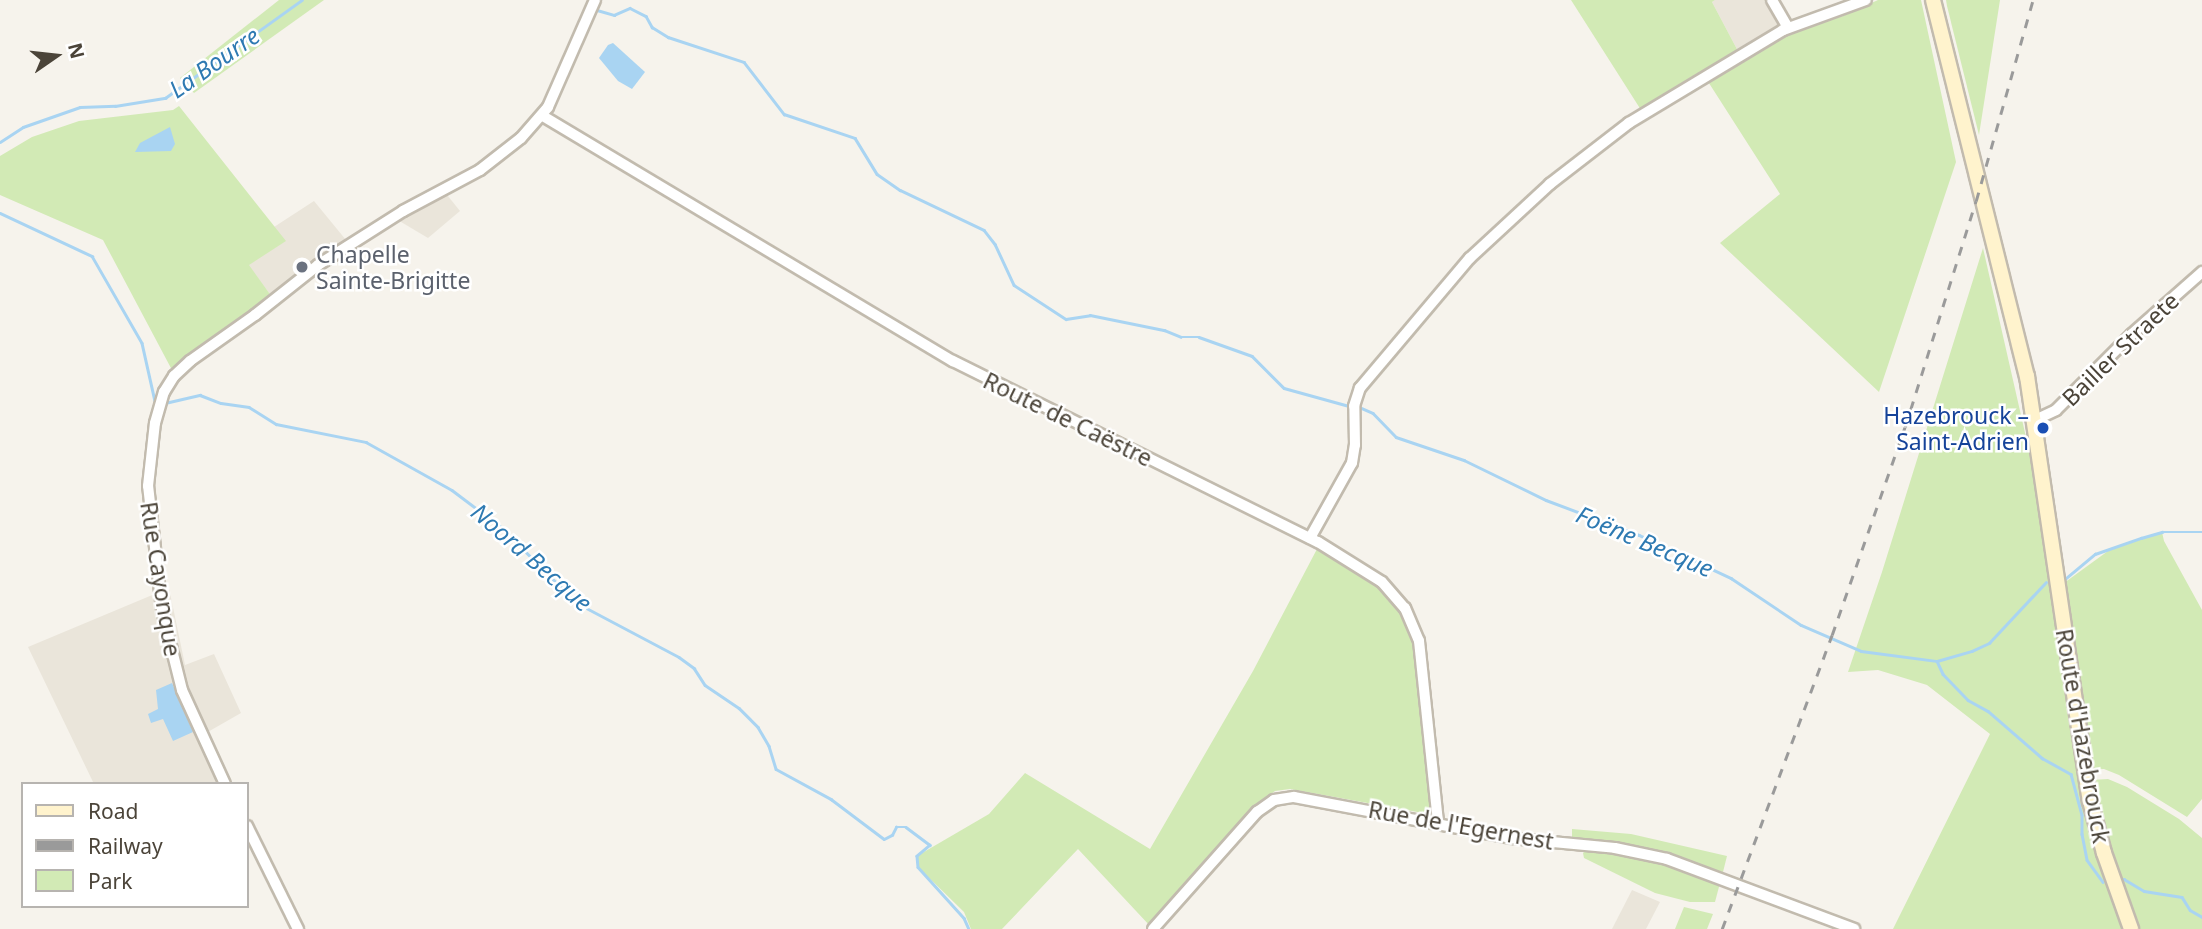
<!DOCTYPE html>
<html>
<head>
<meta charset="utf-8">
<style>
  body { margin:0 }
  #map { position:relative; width:2202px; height:929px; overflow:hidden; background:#f6f3ec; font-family:"Noto Sans",sans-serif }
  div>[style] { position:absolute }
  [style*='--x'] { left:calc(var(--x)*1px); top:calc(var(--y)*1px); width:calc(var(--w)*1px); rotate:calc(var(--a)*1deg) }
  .residential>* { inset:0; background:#eae5da }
  .green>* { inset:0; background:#d2eab5 }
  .water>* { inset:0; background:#a9d4f2 }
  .stream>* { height:2.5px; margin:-1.25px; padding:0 1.25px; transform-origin:1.25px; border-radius:1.25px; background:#a9d4f2 }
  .roads { filter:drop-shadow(2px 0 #c2bbae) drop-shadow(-2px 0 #c2bbae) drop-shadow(0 2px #c2bbae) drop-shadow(0 -2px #c2bbae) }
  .street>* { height:10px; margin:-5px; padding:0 5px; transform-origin:5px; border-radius:5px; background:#fff }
  .secondary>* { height:14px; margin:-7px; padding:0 7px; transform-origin:7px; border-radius:7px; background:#fff3cd }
  .rail>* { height:2.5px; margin-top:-1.25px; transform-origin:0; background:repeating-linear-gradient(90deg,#9a9a9a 0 9px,transparent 0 18px) }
  .dots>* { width:19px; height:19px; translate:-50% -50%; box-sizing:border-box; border:4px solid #fff; border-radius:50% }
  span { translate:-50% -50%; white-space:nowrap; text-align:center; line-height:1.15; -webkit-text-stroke:5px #fff; paint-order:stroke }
  .worship-label { font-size:23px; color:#5b616d }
  .left { translate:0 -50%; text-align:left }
  .street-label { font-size:23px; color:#4b4439 }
  .transit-label { font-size:23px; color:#164399 }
  .right { translate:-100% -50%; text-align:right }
  .water-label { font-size:24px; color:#2e7ab2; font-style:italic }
  .legend { position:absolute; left:21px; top:782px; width:228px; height:126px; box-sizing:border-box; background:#fff; border:2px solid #b7b4b0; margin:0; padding:9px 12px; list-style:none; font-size:21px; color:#4b4439 }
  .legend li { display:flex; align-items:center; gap:14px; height:35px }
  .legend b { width:35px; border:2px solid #b7b4b0 }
  .north { position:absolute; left:21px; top:21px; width:70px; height:70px; -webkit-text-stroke:5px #fff; paint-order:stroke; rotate:76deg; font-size:19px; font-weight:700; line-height:28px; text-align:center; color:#4b4439 }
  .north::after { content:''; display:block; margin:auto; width:24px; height:32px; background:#4b4439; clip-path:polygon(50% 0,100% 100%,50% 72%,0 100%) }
</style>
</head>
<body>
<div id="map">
  <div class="residential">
    <i style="clip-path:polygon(1715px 0,1767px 0,1783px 27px,1739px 53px,1712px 2px)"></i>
    <i style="clip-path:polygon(439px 185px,460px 211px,428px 238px,396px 219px,398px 206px)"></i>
    <i style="clip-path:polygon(314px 201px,346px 240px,272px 297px,248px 265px,285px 241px,274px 227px)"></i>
    <i style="clip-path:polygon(169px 588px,185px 665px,214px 654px,241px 713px,206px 733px,230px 784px,94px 784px,28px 647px)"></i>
    <i style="clip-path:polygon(1632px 890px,1660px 902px,1646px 929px,1612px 929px)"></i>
  </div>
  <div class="green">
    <i style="clip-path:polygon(279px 0,324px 0,194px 93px,180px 78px)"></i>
    <i style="clip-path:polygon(1571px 0,1715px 0,1712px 2px,1739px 53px,1641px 110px)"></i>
    <i style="clip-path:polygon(1878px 0,1921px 0,1956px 162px,1879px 392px,1720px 243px,1780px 194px,1707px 80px,1791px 32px,1843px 16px)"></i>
    <i style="clip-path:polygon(1946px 0,2000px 0,1979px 135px,1947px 6px)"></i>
    <i style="clip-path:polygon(179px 106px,286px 241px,249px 265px,272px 297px,172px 370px,103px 240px,0 195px,0 156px,32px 137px,79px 121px,173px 110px)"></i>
    <i style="clip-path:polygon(1983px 248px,2028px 446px,2053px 591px,2108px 551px,2162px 532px,2164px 541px,2202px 610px,2202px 799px,2187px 817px,2119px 775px,2104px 769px,2077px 770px,2092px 839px,2106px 884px,2119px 880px,2091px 780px,2108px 779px,2127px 787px,2179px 819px,2202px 838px,2202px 929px,1893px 929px,1990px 734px,1927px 685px,1878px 670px,1848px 672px,1882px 572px)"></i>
    <i style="clip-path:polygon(1317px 549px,1374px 582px,1404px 616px,1416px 648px,1432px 808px,1423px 813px,1290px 789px,1275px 791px,1251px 809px,1151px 927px,1078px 849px,1002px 929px,971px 929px,964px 912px,918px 867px,917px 856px,989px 814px,1025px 773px,1150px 849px,1253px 671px)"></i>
    <i style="clip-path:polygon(1572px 829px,1631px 834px,1727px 856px,1723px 872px,1648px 850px,1572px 839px)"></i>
    <i style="clip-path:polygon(1588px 848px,1673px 865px,1720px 883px,1715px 902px,1690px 902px,1655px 893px,1584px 858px,1583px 853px)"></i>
    <i style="clip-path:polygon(1684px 907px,1713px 914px,1707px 929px,1675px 929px)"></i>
  </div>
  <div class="water">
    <i style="clip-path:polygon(613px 43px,645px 72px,632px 89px,618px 81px,599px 58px,608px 45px)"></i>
    <i style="clip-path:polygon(170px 127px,175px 144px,171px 151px,135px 152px,140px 143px)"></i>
    <i style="clip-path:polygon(172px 683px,193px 732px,173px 741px,163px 719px,151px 723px,148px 714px,158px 709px,156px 690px)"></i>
  </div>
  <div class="stream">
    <i style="--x:597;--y:10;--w:18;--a:16"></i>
    <i style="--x:614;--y:15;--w:17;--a:-24"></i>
    <i style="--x:630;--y:8;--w:18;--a:27"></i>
    <i style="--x:646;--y:16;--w:13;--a:61"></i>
    <i style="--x:652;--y:27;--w:19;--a:32"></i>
    <i style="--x:668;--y:37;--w:80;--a:18.2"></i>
    <i style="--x:744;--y:62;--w:66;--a:52.4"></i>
    <i style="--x:784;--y:114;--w:75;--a:18.7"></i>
    <i style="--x:855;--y:138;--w:42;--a:58.6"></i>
    <i style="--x:877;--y:174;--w:28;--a:35"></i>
    <i style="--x:900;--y:190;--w:93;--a:25.5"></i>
    <i style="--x:984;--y:230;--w:18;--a:52"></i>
    <i style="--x:995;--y:244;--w:45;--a:65.1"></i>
    <i style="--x:1014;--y:285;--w:62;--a:33.2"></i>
    <i style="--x:1066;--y:319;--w:24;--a:-9"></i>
    <i style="--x:1090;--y:315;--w:76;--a:11.5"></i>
    <i style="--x:1164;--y:330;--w:18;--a:22"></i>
    <i style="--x:1181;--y:337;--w:18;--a:0"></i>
    <i style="--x:1199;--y:337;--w:56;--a:19.7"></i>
    <i style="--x:1252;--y:356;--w:45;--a:45"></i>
    <i style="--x:1284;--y:388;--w:67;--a:15.5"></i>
    <i style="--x:0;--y:142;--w:27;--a:-33"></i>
    <i style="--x:23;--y:127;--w:60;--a:-19.3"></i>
    <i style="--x:80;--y:107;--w:35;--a:-2"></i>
    <i style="--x:115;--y:106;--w:51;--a:-9.1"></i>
    <i style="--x:165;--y:98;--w:168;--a:-35.6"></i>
    <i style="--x:0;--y:213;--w:102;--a:25.1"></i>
    <i style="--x:92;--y:256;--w:100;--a:60.1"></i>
    <i style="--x:142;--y:343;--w:59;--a:77.4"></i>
    <i style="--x:165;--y:403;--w:36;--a:-13"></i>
    <i style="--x:200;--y:395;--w:22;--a:21"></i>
    <i style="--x:221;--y:403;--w:28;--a:8"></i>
    <i style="--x:249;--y:407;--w:32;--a:32"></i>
    <i style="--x:276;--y:424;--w:92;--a:11.3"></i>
    <i style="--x:366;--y:442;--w:98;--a:29.2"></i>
    <i style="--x:452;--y:490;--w:61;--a:37.1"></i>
    <i style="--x:501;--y:527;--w:107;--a:45"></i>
    <i style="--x:577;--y:603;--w:115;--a:27.9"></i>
    <i style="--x:679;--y:657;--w:19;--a:36"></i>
    <i style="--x:694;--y:668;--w:20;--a:57"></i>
    <i style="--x:705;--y:685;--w:41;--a:34.1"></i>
    <i style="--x:739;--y:708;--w:27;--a:45"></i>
    <i style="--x:758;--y:727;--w:22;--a:60"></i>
    <i style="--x:769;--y:746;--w:24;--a:73"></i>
    <i style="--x:776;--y:769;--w:63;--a:28.6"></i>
    <i style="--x:831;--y:799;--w:66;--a:37"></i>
    <i style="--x:884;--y:839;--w:9;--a:-27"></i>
    <i style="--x:892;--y:835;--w:9;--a:-63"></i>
    <i style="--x:896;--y:827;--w:10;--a:0"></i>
    <i style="--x:906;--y:827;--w:30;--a:37"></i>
    <i style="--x:930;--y:845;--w:17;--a:140"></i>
    <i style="--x:917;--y:856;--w:11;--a:85"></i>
    <i style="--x:918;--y:867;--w:69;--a:48"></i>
    <i style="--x:964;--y:918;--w:12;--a:66"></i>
    <i style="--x:1359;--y:407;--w:15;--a:23"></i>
    <i style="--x:1373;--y:413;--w:33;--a:46"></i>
    <i style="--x:1396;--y:437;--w:72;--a:18.7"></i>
    <i style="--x:1464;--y:460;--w:91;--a:26"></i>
    <i style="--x:1546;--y:500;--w:99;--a:20.6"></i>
    <i style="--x:1639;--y:535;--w:102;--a:25.1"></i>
    <i style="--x:1731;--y:578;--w:84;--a:33.9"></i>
    <i style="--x:1801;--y:625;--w:65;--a:23.4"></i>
    <i style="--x:1861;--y:651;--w:77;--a:7.5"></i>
    <i style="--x:1937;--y:661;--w:36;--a:-16"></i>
    <i style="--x:1972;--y:651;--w:19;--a:-25"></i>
    <i style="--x:1989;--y:643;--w:83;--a:-46.9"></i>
    <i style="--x:2065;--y:579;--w:39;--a:-40"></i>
    <i style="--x:2095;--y:554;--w:49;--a:-19.2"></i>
    <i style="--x:2141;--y:538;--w:22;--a:-16"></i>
    <i style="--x:2162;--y:532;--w:40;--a:0"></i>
    <i style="--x:1937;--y:661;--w:14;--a:65"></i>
    <i style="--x:1943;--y:674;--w:36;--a:46"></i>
    <i style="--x:1968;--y:700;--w:23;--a:29"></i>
    <i style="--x:1988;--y:711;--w:72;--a:41"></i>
    <i style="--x:2042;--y:758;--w:33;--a:29"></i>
    <i style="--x:2071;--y:774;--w:42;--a:75"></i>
    <i style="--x:2082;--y:815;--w:19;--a:90"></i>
    <i style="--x:2082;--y:834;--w:26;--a:79"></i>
    <i style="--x:2087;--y:860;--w:27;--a:54"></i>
    <i style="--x:2120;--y:880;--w:4;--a:-14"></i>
    <i style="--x:2124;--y:879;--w:23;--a:31"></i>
    <i style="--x:2144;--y:891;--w:38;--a:9"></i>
    <i style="--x:2182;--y:897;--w:15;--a:58"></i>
    <i style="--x:2190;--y:910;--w:14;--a:30"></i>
  </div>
  <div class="roads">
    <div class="street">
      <i style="--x:1772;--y:0;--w:32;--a:60"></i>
      <i style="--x:543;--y:116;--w:478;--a:30.9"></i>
      <i style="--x:953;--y:361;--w:407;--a:26.4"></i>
      <i style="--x:1318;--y:542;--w:75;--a:32"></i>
      <i style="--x:1382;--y:582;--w:35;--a:49"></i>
      <i style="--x:1405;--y:608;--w:36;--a:67"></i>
      <i style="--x:1419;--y:641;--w:182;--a:84"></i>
      <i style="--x:2035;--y:420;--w:23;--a:-25"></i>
      <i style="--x:2056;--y:410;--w:107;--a:-45"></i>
      <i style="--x:2132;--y:334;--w:94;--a:-41.5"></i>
      <i style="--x:1310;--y:538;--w:86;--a:-60.8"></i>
      <i style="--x:1352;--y:463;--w:18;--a:-81"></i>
      <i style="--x:1355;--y:445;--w:39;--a:-91"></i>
      <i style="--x:1354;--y:406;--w:19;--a:-72"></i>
      <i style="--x:1360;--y:388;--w:170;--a:-49.8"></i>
      <i style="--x:1470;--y:258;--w:109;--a:-42.8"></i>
      <i style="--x:1550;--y:184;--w:100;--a:-37.7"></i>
      <i style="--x:1629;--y:123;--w:180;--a:-31.1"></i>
      <i style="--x:1783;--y:30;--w:88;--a:-19.9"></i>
      <i style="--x:225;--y:784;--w:103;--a:-114.6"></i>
      <i style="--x:182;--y:690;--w:82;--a:-104"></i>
      <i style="--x:162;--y:610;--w:125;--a:-96.4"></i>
      <i style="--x:148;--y:486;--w:63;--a:-83.7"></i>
      <i style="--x:155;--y:423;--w:32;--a:-74"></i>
      <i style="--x:164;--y:392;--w:19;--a:-58"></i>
      <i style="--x:174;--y:376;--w:22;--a:-43"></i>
      <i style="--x:190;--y:361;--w:80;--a:-35.3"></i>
      <i style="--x:255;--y:315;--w:80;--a:-38.4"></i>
      <i style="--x:318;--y:265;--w:101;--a:-32.4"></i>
      <i style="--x:403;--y:211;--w:87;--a:-28"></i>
      <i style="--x:480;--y:170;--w:52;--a:-38"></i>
      <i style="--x:521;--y:138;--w:41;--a:-48.9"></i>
      <i style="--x:548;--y:107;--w:117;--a:-66.3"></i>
      <i style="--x:247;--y:826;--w:115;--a:63.7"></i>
      <i style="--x:1153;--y:929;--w:157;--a:-48.4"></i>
      <i style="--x:1257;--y:812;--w:21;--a:-35"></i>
      <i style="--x:1274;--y:800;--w:20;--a:-9"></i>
      <i style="--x:1294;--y:797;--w:220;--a:10.7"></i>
      <i style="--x:1510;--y:838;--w:105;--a:5.4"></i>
      <i style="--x:1615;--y:848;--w:53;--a:11.9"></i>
      <i style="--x:1667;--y:859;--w:200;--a:20.5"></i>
    </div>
    <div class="secondary">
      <i style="--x:1933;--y:0;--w:388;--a:76"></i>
      <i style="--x:2027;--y:376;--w:430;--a:81.6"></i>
      <i style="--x:2090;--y:801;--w:54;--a:74.9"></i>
      <i style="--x:2104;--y:853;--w:81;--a:70.4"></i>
    </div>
  </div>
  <div class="rail">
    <i style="--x:1722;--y:929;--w:314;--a:-69.5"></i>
    <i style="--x:1832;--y:635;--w:220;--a:-70.7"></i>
    <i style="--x:1905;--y:427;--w:237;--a:-72.6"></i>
    <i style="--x:1976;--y:201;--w:209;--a:-74.2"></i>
  </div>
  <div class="dots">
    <i style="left:302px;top:267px;background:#6b7280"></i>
    <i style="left:2043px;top:428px;background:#1a4fb4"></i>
  </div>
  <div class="worship-label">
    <span class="left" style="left:316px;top:267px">Chapelle<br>Sainte-Brigitte</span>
  </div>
  <div class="street-label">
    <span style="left:2120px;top:349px;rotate:-44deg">Bailler Straete</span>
    <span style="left:1068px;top:419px;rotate:26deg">Route de Caëstre</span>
    <span style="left:161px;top:579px;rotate:81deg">Rue Cayonque</span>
    <span style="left:2083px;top:736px;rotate:80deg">Route d'Hazebrouck</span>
    <span style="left:1461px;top:825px;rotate:10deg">Rue de l'Egernest</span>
  </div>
  <div class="transit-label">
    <span class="right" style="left:2029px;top:428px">Hazebrouck –<br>Saint-Adrien</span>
  </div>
  <div class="water-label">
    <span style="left:214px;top:62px;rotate:-35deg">La Bourre</span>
    <span style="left:1645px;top:541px;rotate:23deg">Foëne Becque</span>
    <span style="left:532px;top:557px;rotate:41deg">Noord Becque</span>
  </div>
  <ul class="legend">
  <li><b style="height:9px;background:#fff3cd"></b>Road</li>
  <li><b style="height:9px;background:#9a9a9a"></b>Railway</li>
  <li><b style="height:19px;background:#d2eab5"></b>Park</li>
  </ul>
  <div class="north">N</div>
</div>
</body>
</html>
